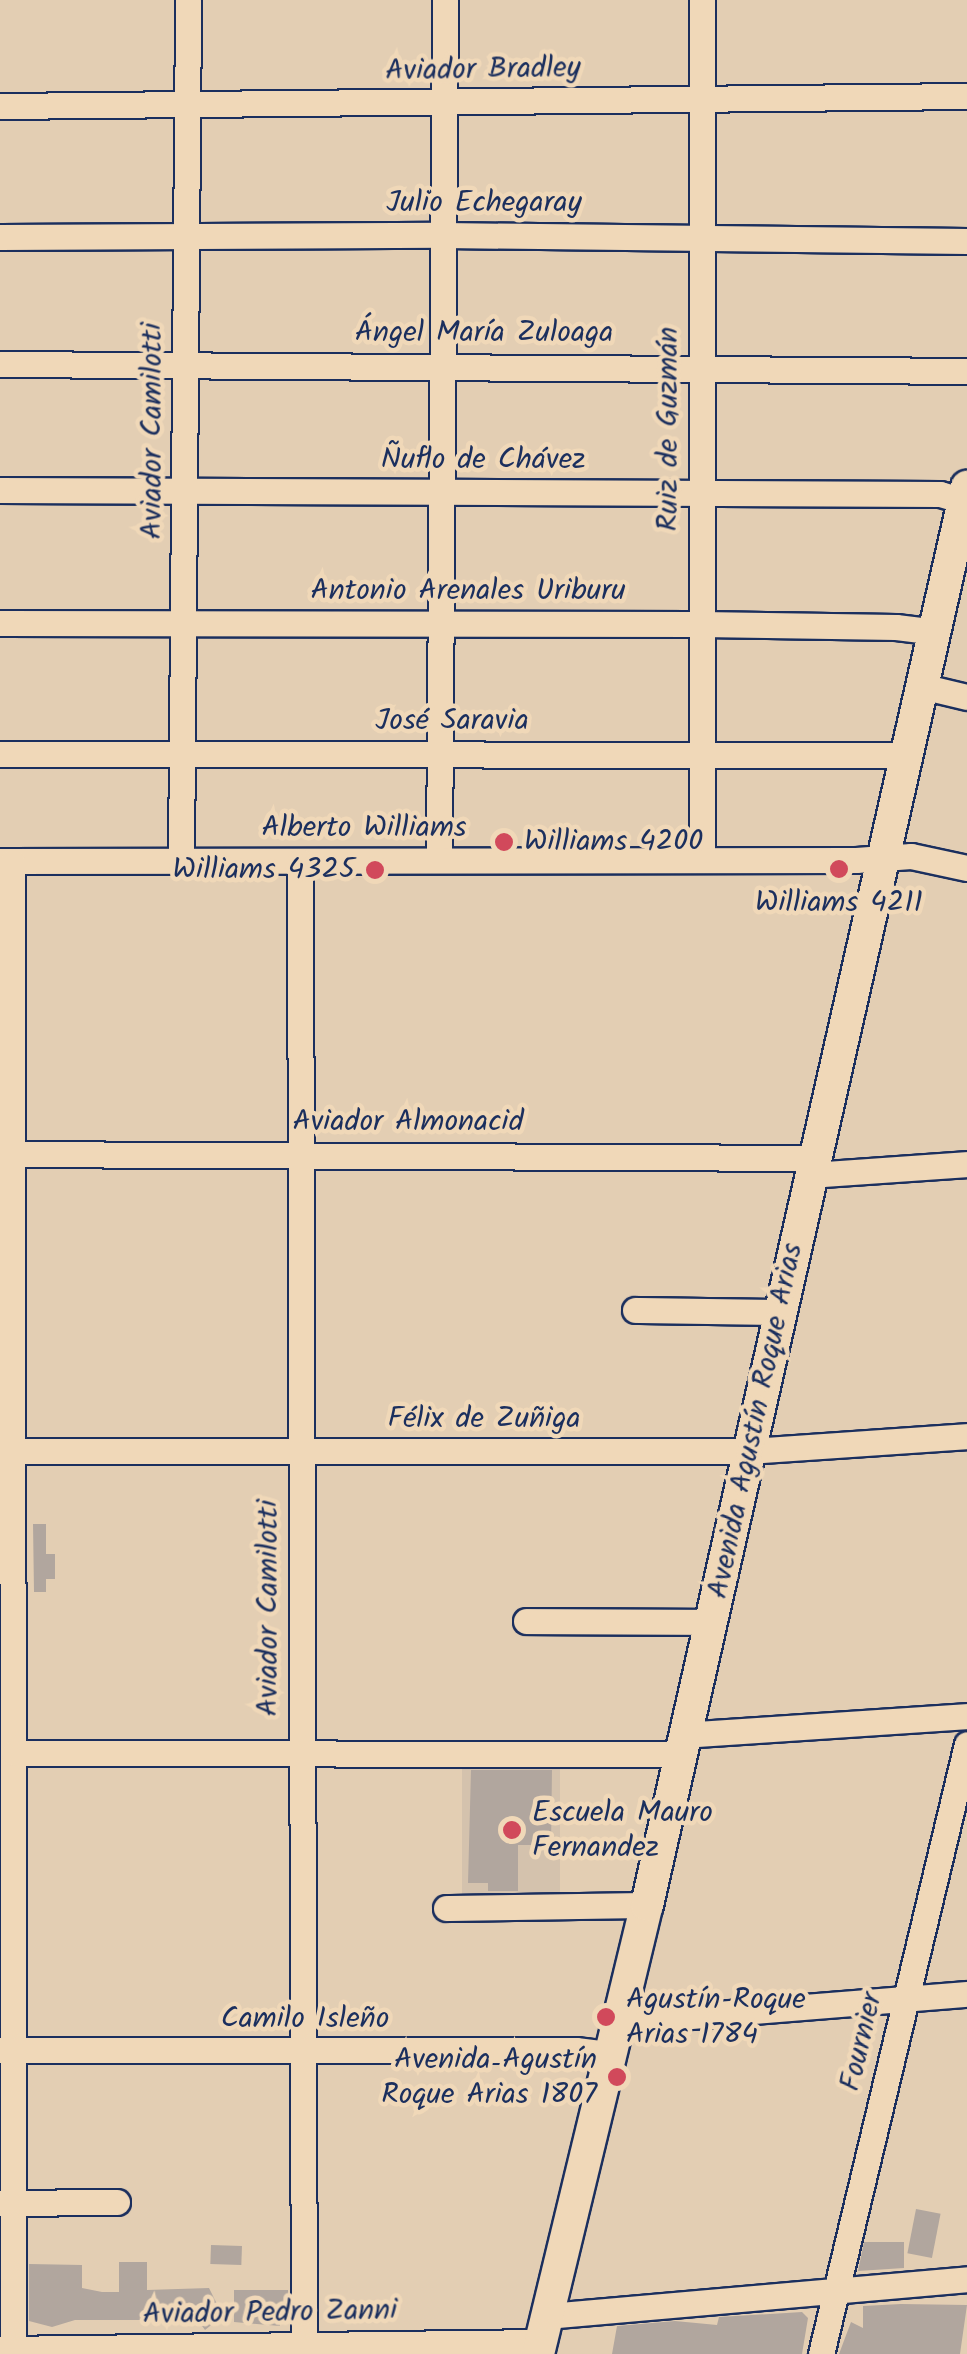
<!DOCTYPE html>
<html>
<head>
<meta charset="utf-8">
<style>
  body { margin:0 }
  #map { position:relative; width:967px; height:2354px; overflow:hidden; background:#e3ceb3; font-family:Kalam,sans-serif }
  div>[style] { position:absolute }
  [style*='--x'] { left:calc(var(--x)*1px); top:calc(var(--y)*1px); width:calc(var(--w)*1px); rotate:calc(var(--a)*1deg) }
  .built>* { inset:0; background:#d4c2ad; transform-origin:0 0 }
  .building>* { inset:0; background:#b1a69e; transform-origin:0 0 }
  .roads { filter:drop-shadow(2px 0 #1b2f5e) drop-shadow(-2px 0 #1b2f5e) drop-shadow(0 2px #1b2f5e) drop-shadow(0 -2px #1b2f5e) }
  .minor>* { height:25px; margin:-12.5px; padding:0 12.5px; transform-origin:12.5px; border-radius:12.5px; background:#f0d8b8 }
  .major>* { height:32px; margin:-16px; padding:0 16px; transform-origin:16px; border-radius:16px; background:#f0d8b8 }
  .dots>* { width:28px; height:28px; translate:-50% -50%; box-sizing:border-box; border:5px solid #f0d8b8; border-radius:50% }
  span { translate:-50% -50%; white-space:nowrap; text-align:center; line-height:1.15; -webkit-text-stroke:9px #f0d8b8; paint-order:stroke }
  .street-label { font-size:30px; color:#1b2f5e }
  .poi-label { font-size:30px; color:#1b2f5e }
  .left { translate:0 -50%; text-align:left }
  .right { translate:-100% -50%; text-align:right }
</style>
</head>
<body>
<div id="map">
  <div class="built">
    <i style="left:560px;top:1760px;width:140px;height:98px;rotate:90deg"></i>
  </div>
  <div class="building">
    <i style="clip-path:polygon(33px 1524px,46px 1524px,46px 1554px,55px 1554px,55px 1579px,46px 1579px,46px 1592px,34px 1592px)"></i>
    <i style="clip-path:polygon(471px 1770px,552px 1770px,551px 1845px,518px 1845px,518px 1891px,488px 1891px,488px 1883px,468px 1883px)"></i>
    <i style="left:916px;top:2209px;width:25px;height:45px;rotate:11deg"></i>
    <i style="clip-path:polygon(864px 2242px,904px 2242px,904px 2268px,858px 2271px)"></i>
    <i style="left:211px;top:2245px;width:31px;height:19px;rotate:2deg"></i>
    <i style="clip-path:polygon(119px 2262px,147px 2262px,147px 2290px,209px 2288px,226px 2322px,215px 2322px,205px 2330px,200px 2323px,183px 2320px,75px 2320px,52px 2327px,29px 2321px,29px 2264px,82px 2265px,82px 2288px,102px 2292px,119px 2292px)"></i>
    <i style="clip-path:polygon(234px 2290px,288px 2290px,288px 2310px,279px 2310px,280px 2326px,234px 2322px)"></i>
    <i style="clip-path:polygon(901px 2304px,967px 2305px,960px 2354px,839px 2354px,851px 2322px,863px 2328px,863px 2306px)"></i>
    <i style="clip-path:polygon(802px 2312px,808px 2318px,802px 2354px,612px 2354px,617px 2326px,675px 2321px,717px 2325px,719px 2317px)"></i>
  </div>
  <div class="roads">
    <div class="minor">
      <i style="--x:0;--y:106;--w:967;--a:-0.59"></i>
      <i style="--x:0;--y:237;--w:444;--a:-0.3"></i>
      <i style="--x:444;--y:235;--w:523;--a:0.66"></i>
      <i style="--x:0;--y:364;--w:967;--a:0.41"></i>
      <i style="--x:0;--y:490;--w:940;--a:0.24"></i>
      <i style="--x:940;--y:494;--w:25;--a:16"></i>
      <i style="--x:0;--y:623;--w:701;--a:0.08"></i>
      <i style="--x:701;--y:624;--w:195;--a:0.9"></i>
      <i style="--x:896;--y:627;--w:39;--a:7"></i>
      <i style="--x:921;--y:686;--w:47;--a:13.4"></i>
      <i style="--x:0;--y:754;--w:905;--a:0.06"></i>
      <i style="--x:702;--y:859;--w:859;--a:-90"></i>
      <i style="--x:439;--y:860;--w:860;--a:-89.6"></i>
      <i style="--x:0;--y:861;--w:856;--a:-0.07"></i>
      <i style="--x:856;--y:860;--w:55;--a:-4.2"></i>
      <i style="--x:911;--y:856;--w:57;--a:12.1"></i>
      <i style="--x:300;--y:861;--w:1493;--a:89.85"></i>
      <i style="--x:12;--y:862;--w:1492;--a:89.96"></i>
      <i style="--x:181;--y:862;--w:862;--a:-89.53"></i>
      <i style="--x:0;--y:1154;--w:815;--a:0.28"></i>
      <i style="--x:810;--y:1175;--w:157;--a:-4"></i>
      <i style="--x:635;--y:1310;--w:145;--a:0.8"></i>
      <i style="--x:0;--y:1451;--w:749;--a:0"></i>
      <i style="--x:749;--y:1451;--w:219;--a:-3.9"></i>
      <i style="--x:526;--y:1621;--w:186;--a:0.3"></i>
      <i style="--x:683;--y:1735;--w:285;--a:-3.8"></i>
      <i style="--x:14;--y:1753;--w:664;--a:0.09"></i>
      <i style="--x:446;--y:1908;--w:201;--a:-0.9"></i>
      <i style="--x:617;--y:2022;--w:351;--a:-4.6"></i>
      <i style="--x:0;--y:2050;--w:576;--a:0"></i>
      <i style="--x:576;--y:2050;--w:34;--a:7"></i>
      <i style="--x:0;--y:2203;--w:117;--a:-0.5"></i>
      <i style="--x:547;--y:2316;--w:422;--a:-5"></i>
      <i style="--x:0;--y:2349;--w:541;--a:-0.74"></i>
      <i style="--x:821;--y:2354;--w:627;--a:-76.54"></i>
    </div>
    <div class="major">
      <i style="--x:538;--y:2354;--w:462;--a:-76.4"></i>
      <i style="--x:647;--y:1905;--w:1454;--a:-77.28"></i>
    </div>
  </div>
  <div class="dots">
    <i style="left:504px;top:842px;background:#d1495b"></i>
    <i style="left:839px;top:869px;background:#d1495b"></i>
    <i style="left:375px;top:870px;background:#d1495b"></i>
    <i style="left:512px;top:1830px;background:#d1495b"></i>
    <i style="left:606px;top:2017px;background:#d1495b"></i>
    <i style="left:617px;top:2077px;background:#d1495b"></i>
  </div>
  <div class="street-label">
    <span style="left:483px;top:70px;rotate:-1deg">Aviador Bradley</span>
    <span style="left:484px;top:203px">Julio Echegaray</span>
    <span style="left:484px;top:333px">Ángel María Zuloaga</span>
    <span style="left:669px;top:429px;rotate:-90deg">Ruiz de Guzmán</span>
    <span style="left:153px;top:431px;rotate:-90deg">Aviador Camilotti</span>
    <span style="left:483px;top:460px">Ñuflo de Chávez</span>
    <span style="left:468px;top:591px">Antonio Arenales Uriburu</span>
    <span style="left:452px;top:721px">José Saravia</span>
    <span style="left:364px;top:828px">Alberto Williams</span>
    <span style="left:408px;top:1122px">Aviador Almonacid</span>
    <span style="left:484px;top:1419px">Félix de Zuñiga</span>
    <span style="left:756px;top:1421px;rotate:-78deg">Avenida Agustín Roque Arias</span>
    <span style="left:269px;top:1608px;rotate:-90deg">Aviador Camilotti</span>
    <span style="left:305px;top:2019px">Camilo Isleño</span>
    <span style="left:862px;top:2042px;rotate:-77deg">Fournier</span>
    <span style="left:270px;top:2313px;rotate:-1deg">Aviador Pedro Zanni</span>
  </div>
  <div class="poi-label">
    <span class="left" style="left:524px;top:842px">Williams 4200</span>
    <span class="right" style="left:355px;top:870px">Williams 4325</span>
    <span style="left:839px;top:903px">Williams 4211</span>
    <span class="left" style="left:532px;top:1830px">Escuela Mauro<br>Fernandez</span>
    <span class="left" style="left:626px;top:2017px">Agustín Roque<br>Arias 1784</span>
    <span class="right" style="left:597px;top:2077px">Avenida Agustín<br>Roque Arias 1807</span>
  </div>
</div>
</body>
</html>
